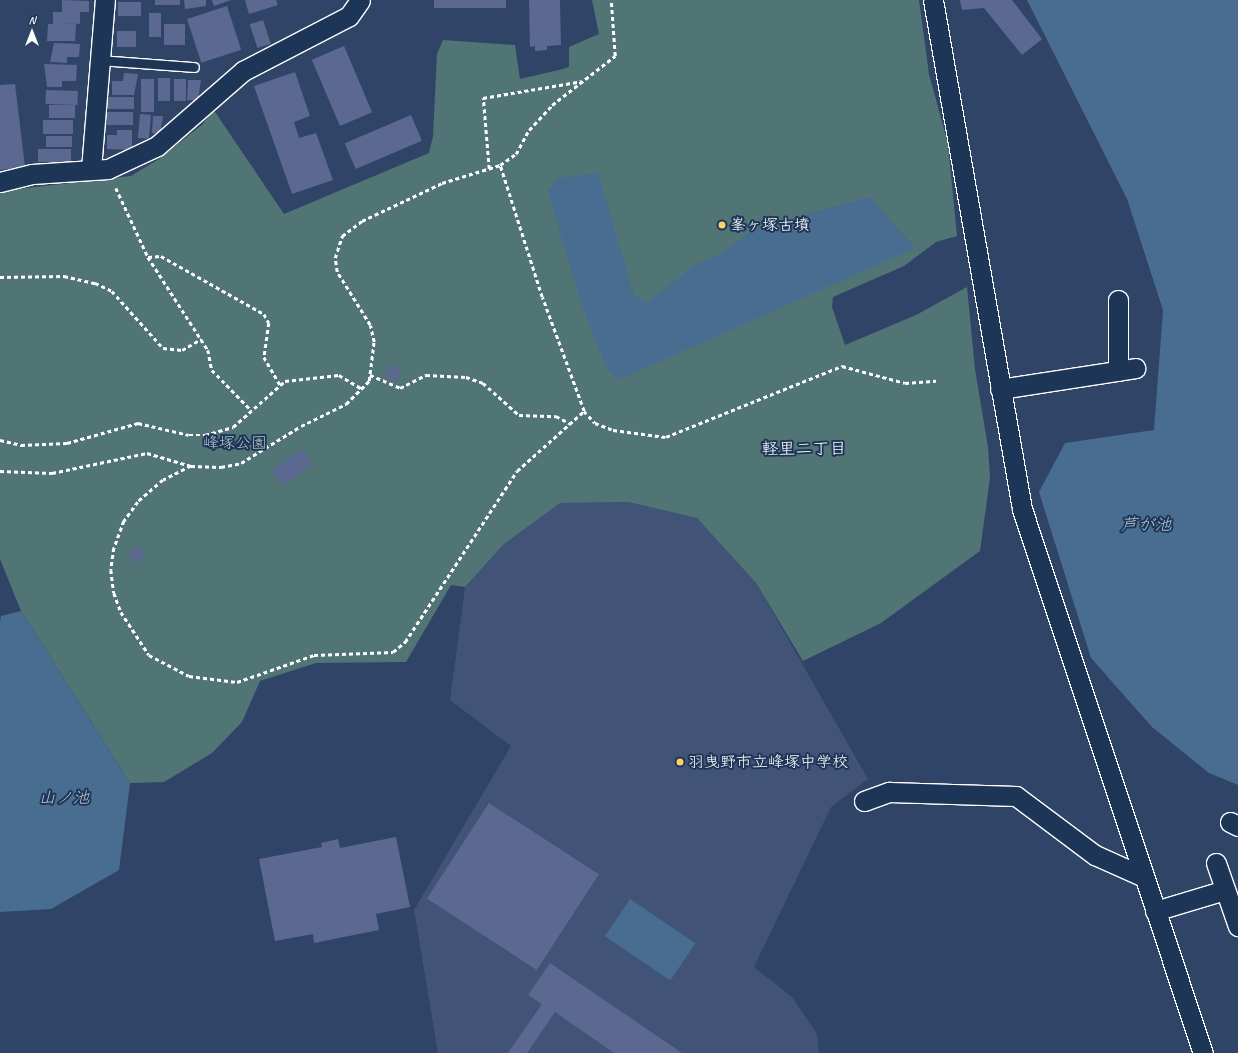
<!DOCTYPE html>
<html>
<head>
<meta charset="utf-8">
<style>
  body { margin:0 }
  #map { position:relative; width:1238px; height:1053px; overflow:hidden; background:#304468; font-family:Caveat,"Klee One",sans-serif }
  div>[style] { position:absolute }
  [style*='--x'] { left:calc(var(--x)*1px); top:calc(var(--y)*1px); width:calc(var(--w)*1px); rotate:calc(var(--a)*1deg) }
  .built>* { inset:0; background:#415377 }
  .green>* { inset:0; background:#517475 }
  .water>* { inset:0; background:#486d90; transform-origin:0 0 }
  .building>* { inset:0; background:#5b6890; transform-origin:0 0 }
  .path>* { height:2.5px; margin-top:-1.25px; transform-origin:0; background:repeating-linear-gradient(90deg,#fff 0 4px,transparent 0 7px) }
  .roads { filter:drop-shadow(1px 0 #fff) drop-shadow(-1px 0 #fff) drop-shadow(0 1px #fff) drop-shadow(0 -1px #fff) }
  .service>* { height:9px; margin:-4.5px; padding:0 4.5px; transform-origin:4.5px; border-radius:4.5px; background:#1d3557 }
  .minor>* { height:19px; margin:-9.5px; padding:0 9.5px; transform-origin:9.5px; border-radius:9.5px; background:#1d3557 }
  .dots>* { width:11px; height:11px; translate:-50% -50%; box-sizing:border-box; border:2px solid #1d3557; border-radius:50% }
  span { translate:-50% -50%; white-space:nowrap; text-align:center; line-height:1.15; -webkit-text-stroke:4px #1d3557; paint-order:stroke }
  .poi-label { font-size:16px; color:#fff }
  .left { translate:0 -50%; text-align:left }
  .park-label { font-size:16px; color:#b1c0c1 }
  .neighbourhood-label { font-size:17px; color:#fff }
  .water-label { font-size:17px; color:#b6c5d3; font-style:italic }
  .north { position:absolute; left:12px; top:12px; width:40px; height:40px; -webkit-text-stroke:3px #1d3557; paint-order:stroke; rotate:0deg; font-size:11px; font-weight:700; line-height:16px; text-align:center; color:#fff }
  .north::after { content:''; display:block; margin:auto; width:14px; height:18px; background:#fff; clip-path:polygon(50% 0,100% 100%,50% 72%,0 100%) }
</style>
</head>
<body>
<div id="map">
  <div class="built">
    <i style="clip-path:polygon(628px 502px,697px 518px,756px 583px,868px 779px,831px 807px,754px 967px,792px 997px,817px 1034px,819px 1053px,438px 1053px,414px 910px,511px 746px,450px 700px,465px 587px,503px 545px,560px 503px)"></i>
  </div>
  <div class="green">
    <i style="clip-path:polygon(592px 0,919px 0,929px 74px,948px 144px,957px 236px,936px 242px,904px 266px,833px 297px,832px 307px,845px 345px,916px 315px,967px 287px,975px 369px,988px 447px,990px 478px,980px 551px,881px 623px,803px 661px,756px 583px,697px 518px,628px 502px,560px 503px,503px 545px,465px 587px,451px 585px,406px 662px,316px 663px,260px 681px,242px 722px,212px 753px,164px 782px,130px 783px,21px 611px,0 559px,0 191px,131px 176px,159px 159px,203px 124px,213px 109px,284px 214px,429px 153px,433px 136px,437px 54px,443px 40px,515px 45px,520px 79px,559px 70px,569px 67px,569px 47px,599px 34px)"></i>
  </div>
  <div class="water">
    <i style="clip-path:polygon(1027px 0,1238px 0,1238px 785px,1209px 773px,1152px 727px,1091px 658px,1039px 492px,1065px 443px,1154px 430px,1163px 310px,1127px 199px)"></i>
    <i style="clip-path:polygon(598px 173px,634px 296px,647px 303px,693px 266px,724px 252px,755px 228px,870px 197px,915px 248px,618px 380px,607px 369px,580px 300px,548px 191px,558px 178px)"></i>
    <i style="clip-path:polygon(21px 611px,130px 783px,119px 870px,51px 909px,0 912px,0 621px,1px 616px)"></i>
    <i style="left:630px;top:899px;width:79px;height:45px;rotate:34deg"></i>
  </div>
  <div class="building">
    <i style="clip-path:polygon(62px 0,89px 1px,89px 12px,80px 12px,80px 24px,57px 23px,76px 24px,75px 41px,47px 41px,48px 24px,53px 24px,53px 12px,62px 12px)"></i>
    <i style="left:155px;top:0;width:25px;height:5px"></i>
    <i style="clip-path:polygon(184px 0,206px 0,206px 6px,185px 9px)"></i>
    <i style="clip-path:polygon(212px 0,231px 0,214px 6px)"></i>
    <i style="clip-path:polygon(245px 0,276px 0,278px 5px,249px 14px)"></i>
    <i style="left:434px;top:0;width:72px;height:8px"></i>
    <i style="clip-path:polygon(529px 0,560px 0,561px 45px,547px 46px,547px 50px,535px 51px,535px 46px,530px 47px)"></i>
    <i style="clip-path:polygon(960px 0,1012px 0,1042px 39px,1022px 55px,984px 8px,962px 10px)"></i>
    <i style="left:118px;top:2px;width:23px;height:14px"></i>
    <i style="left:227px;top:6px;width:46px;height:42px;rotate:72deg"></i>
    <i style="left:149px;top:13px;width:12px;height:24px"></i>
    <i style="left:263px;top:20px;width:25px;height:14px;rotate:72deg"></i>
    <i style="left:164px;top:24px;width:21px;height:21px"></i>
    <i style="left:117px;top:31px;width:19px;height:16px"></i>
    <i style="clip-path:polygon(54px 43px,80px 44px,79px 57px,67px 57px,67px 63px,50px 62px)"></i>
    <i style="left:344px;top:46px;width:72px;height:35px;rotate:67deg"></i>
    <i style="clip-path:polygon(44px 64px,77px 65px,76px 81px,62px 81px,62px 87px,47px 87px)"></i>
    <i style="clip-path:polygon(295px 72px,310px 116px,294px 122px,299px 138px,316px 133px,333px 180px,292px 194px,254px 86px)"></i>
    <i style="clip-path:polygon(124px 73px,138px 74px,134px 95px,112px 95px,112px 81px,123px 81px)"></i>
    <i style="left:158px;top:78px;width:12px;height:23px"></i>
    <i style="left:141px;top:79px;width:13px;height:33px"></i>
    <i style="left:174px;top:79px;width:12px;height:22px"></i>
    <i style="clip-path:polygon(188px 80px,201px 80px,198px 101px,187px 100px)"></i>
    <i style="clip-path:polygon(15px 84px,25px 167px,0 170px,0 85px)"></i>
    <i style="left:46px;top:90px;width:32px;height:14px;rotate:2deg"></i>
    <i style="left:106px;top:97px;width:28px;height:12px"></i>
    <i style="left:49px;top:105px;width:26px;height:13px"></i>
    <i style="left:105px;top:112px;width:28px;height:13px"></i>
    <i style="left:140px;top:114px;width:11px;height:24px;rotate:5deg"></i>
    <i style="left:411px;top:115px;width:28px;height:72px;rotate:67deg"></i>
    <i style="clip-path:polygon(153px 116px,163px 116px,160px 134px,152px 133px)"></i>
    <i style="left:43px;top:120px;width:30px;height:14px"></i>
    <i style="clip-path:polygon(117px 130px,132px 130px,132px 150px,107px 149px,107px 135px,117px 135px)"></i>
    <i style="left:46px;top:136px;width:26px;height:11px"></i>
    <i style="left:38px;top:149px;width:33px;height:13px"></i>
    <i style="left:387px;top:366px;width:13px;height:14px;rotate:4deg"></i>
    <i style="left:301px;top:449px;width:19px;height:36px;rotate:54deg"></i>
    <i style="left:130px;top:548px;width:13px;height:13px"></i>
    <i style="left:489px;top:803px;width:131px;height:114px;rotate:33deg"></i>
    <i style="clip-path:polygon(396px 837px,410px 907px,376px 914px,379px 930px,314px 943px,313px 934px,275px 941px,259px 859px,322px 847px,321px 843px,338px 839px,340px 848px)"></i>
    <i style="clip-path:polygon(550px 963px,682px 1053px,614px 1053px,555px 1012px,527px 1053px,508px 1053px,542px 1004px,528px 995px)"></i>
  </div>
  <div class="path">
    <i style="--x:489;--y:169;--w:71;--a:-94.8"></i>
    <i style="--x:483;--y:98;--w:100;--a:-9.7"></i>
    <i style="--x:116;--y:188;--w:76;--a:65.1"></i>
    <i style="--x:148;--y:257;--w:111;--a:57.2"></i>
    <i style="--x:208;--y:350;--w:20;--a:79"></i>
    <i style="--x:212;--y:370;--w:56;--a:45.7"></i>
    <i style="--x:148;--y:257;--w:13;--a:-4"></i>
    <i style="--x:161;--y:256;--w:118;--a:29.4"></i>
    <i style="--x:264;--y:314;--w:10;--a:61"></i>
    <i style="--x:269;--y:323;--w:34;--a:98"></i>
    <i style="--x:264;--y:357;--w:32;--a:60"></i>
    <i style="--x:0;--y:277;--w:64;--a:-0.9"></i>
    <i style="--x:64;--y:276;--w:32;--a:13"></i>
    <i style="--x:95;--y:283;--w:19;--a:25"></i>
    <i style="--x:112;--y:291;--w:76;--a:48.2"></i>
    <i style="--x:163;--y:348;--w:19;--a:6"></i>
    <i style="--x:182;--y:350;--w:22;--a:-30"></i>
    <i style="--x:370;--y:375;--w:33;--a:23"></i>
    <i style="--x:400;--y:388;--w:29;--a:-27"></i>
    <i style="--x:426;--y:375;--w:40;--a:2.9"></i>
    <i style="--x:466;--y:377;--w:18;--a:19"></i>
    <i style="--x:483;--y:383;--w:48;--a:41.6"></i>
    <i style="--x:519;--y:415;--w:37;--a:2"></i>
    <i style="--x:556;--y:416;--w:17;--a:28"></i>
    <i style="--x:584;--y:411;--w:16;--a:47"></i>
    <i style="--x:595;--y:423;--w:19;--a:21"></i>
    <i style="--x:613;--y:430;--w:53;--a:7.5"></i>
    <i style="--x:666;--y:437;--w:190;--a:-22"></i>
    <i style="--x:842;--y:366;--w:65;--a:15.1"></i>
    <i style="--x:905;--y:383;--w:31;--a:-4"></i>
    <i style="--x:0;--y:440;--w:22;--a:13"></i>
    <i style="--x:21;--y:445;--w:46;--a:-2.5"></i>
    <i style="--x:67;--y:443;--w:74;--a:-15.7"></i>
    <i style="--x:138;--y:423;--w:52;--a:13.2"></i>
    <i style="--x:189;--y:435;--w:16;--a:0"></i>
    <i style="--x:205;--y:435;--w:29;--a:-16"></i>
    <i style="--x:233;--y:427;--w:69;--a:-41.5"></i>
    <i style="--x:285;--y:381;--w:54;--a:-6.3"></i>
    <i style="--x:339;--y:375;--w:27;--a:31"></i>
    <i style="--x:191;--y:466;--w:31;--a:153"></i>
    <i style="--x:163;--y:480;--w:33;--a:139"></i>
    <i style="--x:138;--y:502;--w:24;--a:126"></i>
    <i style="--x:124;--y:521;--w:29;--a:110"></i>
    <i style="--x:114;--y:548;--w:22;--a:98"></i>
    <i style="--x:111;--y:570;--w:23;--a:83"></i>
    <i style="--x:114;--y:593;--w:20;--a:70"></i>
    <i style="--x:121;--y:612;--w:51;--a:56.9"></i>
    <i style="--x:149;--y:655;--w:45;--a:27.7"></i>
    <i style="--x:189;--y:676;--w:48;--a:7.1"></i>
    <i style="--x:237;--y:682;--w:82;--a:-19.3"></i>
    <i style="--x:314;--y:655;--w:79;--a:-2.2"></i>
    <i style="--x:393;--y:652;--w:16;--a:-40"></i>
    <i style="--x:405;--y:642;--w:204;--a:-56.8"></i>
    <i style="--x:517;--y:471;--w:90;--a:-41.8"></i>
    <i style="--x:584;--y:411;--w:121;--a:-110.2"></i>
    <i style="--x:542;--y:297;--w:139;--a:-107.7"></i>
    <i style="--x:0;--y:471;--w:52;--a:2.2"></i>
    <i style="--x:52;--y:473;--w:97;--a:-11.9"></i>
    <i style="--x:147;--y:453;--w:46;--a:16.5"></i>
    <i style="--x:191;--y:466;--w:30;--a:2"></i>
    <i style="--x:221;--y:467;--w:20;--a:-11"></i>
    <i style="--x:241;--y:463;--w:70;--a:-31.7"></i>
    <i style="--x:301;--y:426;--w:50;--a:-26.1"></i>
    <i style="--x:346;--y:404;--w:33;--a:-45"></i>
    <i style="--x:369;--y:381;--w:39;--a:-83"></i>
    <i style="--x:374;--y:342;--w:17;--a:-103"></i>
    <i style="--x:370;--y:325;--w:62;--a:-121.9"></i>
    <i style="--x:337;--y:272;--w:14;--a:-98"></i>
    <i style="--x:335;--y:258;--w:23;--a:-72"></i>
    <i style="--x:342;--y:236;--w:25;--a:-37"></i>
    <i style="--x:362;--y:221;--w:89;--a:-25.4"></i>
    <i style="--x:442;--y:183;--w:61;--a:-17.2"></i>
    <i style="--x:500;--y:165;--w:19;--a:-35"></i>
    <i style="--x:516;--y:154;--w:27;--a:-62"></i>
    <i style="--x:529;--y:130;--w:34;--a:-47"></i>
    <i style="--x:552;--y:105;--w:80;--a:-37.9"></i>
    <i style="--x:615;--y:56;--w:56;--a:-94.1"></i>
  </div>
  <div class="roads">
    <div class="service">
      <i style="--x:100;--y:60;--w:94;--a:4.3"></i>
    </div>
    <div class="minor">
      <i style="--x:933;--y:0;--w:517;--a:80.08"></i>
      <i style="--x:1022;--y:509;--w:573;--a:71.6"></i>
      <i style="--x:91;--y:169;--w:170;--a:-85.3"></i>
      <i style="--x:0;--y:182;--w:33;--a:-14"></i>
      <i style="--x:32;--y:174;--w:76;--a:-3.8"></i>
      <i style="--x:108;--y:169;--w:54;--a:-25.1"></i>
      <i style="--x:157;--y:146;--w:114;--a:-41.1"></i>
      <i style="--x:243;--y:71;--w:119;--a:-27.4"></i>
      <i style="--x:349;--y:16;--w:19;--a:-55"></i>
      <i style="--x:1118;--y:371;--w:71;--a:-90"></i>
      <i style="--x:1000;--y:389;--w:137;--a:-8.8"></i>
      <i style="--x:864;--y:801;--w:27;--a:-20"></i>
      <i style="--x:889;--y:792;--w:127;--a:1.8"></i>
      <i style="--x:1016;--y:796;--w:99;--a:36.8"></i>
      <i style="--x:1095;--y:855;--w:54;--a:24.2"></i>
      <i style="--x:1230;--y:822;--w:9;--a:27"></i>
      <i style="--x:1216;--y:863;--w:67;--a:70.8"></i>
      <i style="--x:1155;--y:911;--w:73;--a:-16.7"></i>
    </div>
  </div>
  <div class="dots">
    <i style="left:722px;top:225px;background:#ffd166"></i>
    <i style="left:680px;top:762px;background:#ffd166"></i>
  </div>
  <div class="poi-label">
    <span class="left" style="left:730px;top:225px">峯ヶ塚古墳</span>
    <span class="left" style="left:688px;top:762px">羽曳野市立峰塚中学校</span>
  </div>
  <div class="park-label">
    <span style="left:235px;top:443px">峰塚公園</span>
  </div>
  <div class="neighbourhood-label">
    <span style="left:804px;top:449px">軽里二丁目</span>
  </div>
  <div class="water-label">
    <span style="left:1146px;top:525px">芦が池</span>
    <span style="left:64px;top:798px">山ノ池</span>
  </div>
  <div class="north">N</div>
</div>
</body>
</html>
